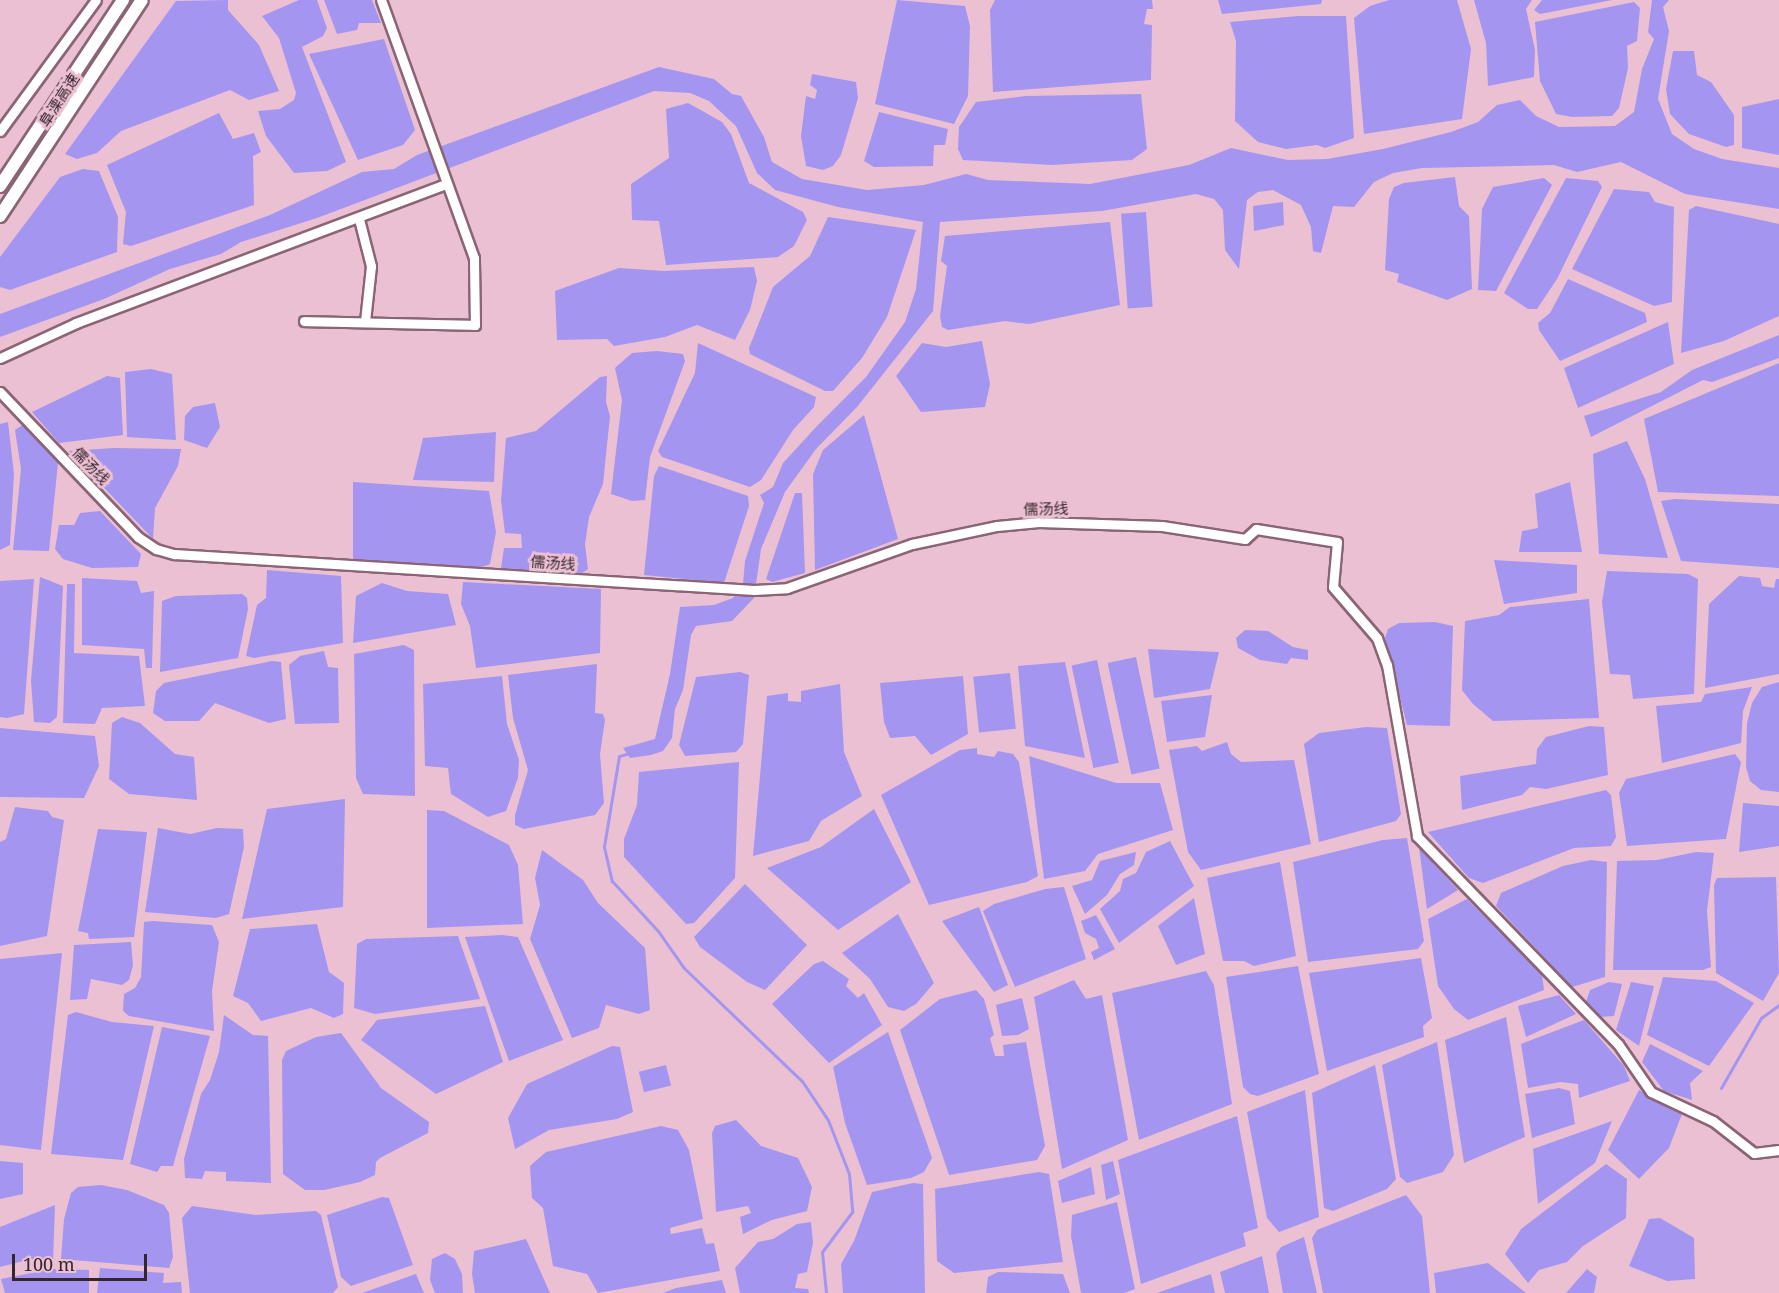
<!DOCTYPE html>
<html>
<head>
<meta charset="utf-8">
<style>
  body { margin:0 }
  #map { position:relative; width:1779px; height:1293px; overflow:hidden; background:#ebc0d3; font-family:"Noto Serif","Noto Sans SC",serif }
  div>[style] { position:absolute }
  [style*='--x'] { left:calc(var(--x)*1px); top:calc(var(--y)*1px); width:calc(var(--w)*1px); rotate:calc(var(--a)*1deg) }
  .water>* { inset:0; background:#a495f0; transform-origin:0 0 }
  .stream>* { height:3px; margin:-1.5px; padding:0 1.5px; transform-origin:1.5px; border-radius:1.5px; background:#a495f0 }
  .roads { filter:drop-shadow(2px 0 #8b6476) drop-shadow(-2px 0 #8b6476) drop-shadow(0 2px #8b6476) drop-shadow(0 -2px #8b6476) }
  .minor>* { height:9px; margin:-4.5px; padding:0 4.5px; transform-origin:4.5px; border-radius:4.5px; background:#fff }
  .highway>* { height:12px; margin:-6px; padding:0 6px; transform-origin:6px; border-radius:6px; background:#fff }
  span { translate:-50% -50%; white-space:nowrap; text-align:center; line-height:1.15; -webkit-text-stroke:6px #ebc0d3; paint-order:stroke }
  .street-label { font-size:15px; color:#36252d }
  .scale { position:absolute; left:12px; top:1254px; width:135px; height:27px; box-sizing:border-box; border:3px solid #36252d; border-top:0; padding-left:8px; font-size:18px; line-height:21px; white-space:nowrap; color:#36252d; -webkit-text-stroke:4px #ebc0d3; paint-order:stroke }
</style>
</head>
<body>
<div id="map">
  <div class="water">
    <i style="clip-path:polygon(228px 0,228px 10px,259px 45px,279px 91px,249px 100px,230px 90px,121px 131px,97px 153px,77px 159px,65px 154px,176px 1px)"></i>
    <i style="clip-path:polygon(299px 0,317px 0,327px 28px,323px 36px,302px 47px,346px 162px,327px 171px,294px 173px,266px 136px,258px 111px,280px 109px,294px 100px,296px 93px,279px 38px,262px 16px)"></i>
    <i style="clip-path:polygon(324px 0,372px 0,381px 23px,359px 23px,357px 30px,337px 34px)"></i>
    <i style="clip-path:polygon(897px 0,965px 6px,970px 26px,968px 96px,954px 124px,875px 104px)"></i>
    <i style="clip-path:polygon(995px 0,1152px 0,1153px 9px,1147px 9px,1144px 24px,1152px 25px,1151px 80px,993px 92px,990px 10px)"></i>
    <i style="clip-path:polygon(1218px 0,1322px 0,1321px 4px,1222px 14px)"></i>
    <i style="clip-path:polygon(1389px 0,1457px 0,1471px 49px,1462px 119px,1364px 134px,1354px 18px,1370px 6px)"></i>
    <i style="clip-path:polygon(1474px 0,1532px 0,1526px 9px,1535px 50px,1534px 77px,1488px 86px,1486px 43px)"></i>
    <i style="clip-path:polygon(1542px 0,1612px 0,1540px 14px,1534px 10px)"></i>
    <i style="clip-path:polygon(1652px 0,1669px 0,1663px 7px,1669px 31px,1658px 99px,1672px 134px,1694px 149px,1722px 159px,1779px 168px,1779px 209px,1685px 194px,1621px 162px,1577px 172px,1554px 165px,1422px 168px,1393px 173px,1374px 182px,1354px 207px,1333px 206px,1321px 253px,1313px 251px,1311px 227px,1301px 205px,1273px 190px,1258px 192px,1247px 200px,1239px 269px,1225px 250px,1223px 210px,1214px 199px,1196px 194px,1102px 211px,940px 222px,933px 311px,857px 407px,816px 449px,785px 492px,761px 549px,754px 598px,732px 621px,696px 626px,691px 635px,683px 690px,675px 709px,672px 738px,663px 751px,651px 755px,630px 758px,623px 748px,655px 739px,670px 674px,680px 607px,714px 605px,733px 598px,743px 584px,745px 561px,764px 503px,760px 495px,773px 487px,783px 463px,817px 426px,866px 377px,905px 322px,916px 289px,923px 222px,838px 207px,775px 190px,757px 173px,736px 126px,709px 101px,690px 93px,654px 91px,317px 218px,241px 242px,221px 254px,170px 269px,104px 299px,0 337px,0 314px,270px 215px,362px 172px,394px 169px,417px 155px,659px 67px,714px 79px,732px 94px,741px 96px,764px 137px,772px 162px,802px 179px,867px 190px,924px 185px,966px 174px,988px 180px,1090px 184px,1189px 165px,1231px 148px,1288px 160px,1327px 159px,1383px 149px,1451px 132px,1478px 122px,1497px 105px,1520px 100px,1536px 116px,1559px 127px,1615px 126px,1634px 112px,1642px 69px,1654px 39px,1648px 32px)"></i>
    <i style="clip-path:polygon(1634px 2px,1640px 8px,1637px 41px,1627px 46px,1628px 68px,1619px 108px,1612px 116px,1572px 117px,1556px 114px,1540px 81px,1535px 22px)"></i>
    <i style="clip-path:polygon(1298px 16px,1346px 16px,1354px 138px,1325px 148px,1317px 145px,1286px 149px,1258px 142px,1235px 121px,1236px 41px,1230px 22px)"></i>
    <i style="clip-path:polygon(384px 39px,415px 130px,403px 145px,358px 160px,309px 54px)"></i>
    <i style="clip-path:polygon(1673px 51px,1694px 51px,1697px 75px,1711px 82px,1734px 115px,1734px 145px,1726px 147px,1689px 134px,1670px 114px,1666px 89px)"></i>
    <i style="clip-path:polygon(812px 74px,856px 82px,858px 98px,841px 155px,833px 166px,823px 170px,806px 166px,801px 136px,806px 96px,815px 99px,817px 90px,810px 85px)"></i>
    <i style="clip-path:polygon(1141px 94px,1147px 149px,1132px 160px,1052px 165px,963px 160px,958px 149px,959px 127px,976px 102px,1026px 96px)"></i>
    <i style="clip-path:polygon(1779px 99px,1779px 155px,1742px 148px,1742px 107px)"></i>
    <i style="clip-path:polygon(688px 103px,722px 122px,731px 134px,749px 183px,803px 212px,807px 220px,794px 246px,778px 257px,666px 265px,659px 221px,632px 220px,631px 184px,669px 158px,666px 109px)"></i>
    <i style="clip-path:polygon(879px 112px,948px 129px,945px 145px,934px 145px,933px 166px,874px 167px,864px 161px)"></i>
    <i style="clip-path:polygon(219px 113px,233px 139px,254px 133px,261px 152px,253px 156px,254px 205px,131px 246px,123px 244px,126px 212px,107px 165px)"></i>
    <i style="clip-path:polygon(83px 169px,99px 171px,118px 217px,117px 252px,10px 290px,0 287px,0 257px,60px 177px)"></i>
    <i style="clip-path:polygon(1455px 177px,1459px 206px,1469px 216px,1472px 289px,1447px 300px,1397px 282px,1399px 274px,1385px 270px,1389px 199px,1394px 187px,1404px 183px)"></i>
    <i style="clip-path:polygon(1544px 178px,1552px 185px,1496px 291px,1478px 290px,1482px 209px,1493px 187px)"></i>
    <i style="clip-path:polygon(1566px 178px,1598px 181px,1602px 187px,1557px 279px,1537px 309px,1528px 309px,1504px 293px)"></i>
    <i style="clip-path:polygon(1614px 189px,1649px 192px,1655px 202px,1674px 207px,1672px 302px,1654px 306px,1572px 269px)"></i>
    <i style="clip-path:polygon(1283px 202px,1284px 225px,1254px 231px,1253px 206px)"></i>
    <i style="clip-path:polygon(1696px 206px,1779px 224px,1779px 316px,1724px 341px,1681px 353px,1689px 210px)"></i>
    <i style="left:1146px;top:212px;width:95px;height:25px;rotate:86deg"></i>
    <i style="clip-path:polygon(828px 217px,916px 230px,887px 317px,862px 358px,833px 391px,825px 391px,750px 354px,749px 348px,773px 287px,810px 256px)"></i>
    <i style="clip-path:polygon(1110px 222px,1120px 305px,1029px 324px,1005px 321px,948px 330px,942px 327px,940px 316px,947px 266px,941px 261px,945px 236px)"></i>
    <i style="clip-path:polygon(754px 267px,757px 281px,750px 310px,735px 340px,697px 325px,665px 337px,614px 346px,607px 339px,557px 340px,555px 291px,619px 268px,664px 271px)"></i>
    <i style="clip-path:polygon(1568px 279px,1645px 313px,1647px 322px,1560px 361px,1539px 330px,1538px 323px,1550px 313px)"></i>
    <i style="clip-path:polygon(1668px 322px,1674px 364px,1578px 408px,1564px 368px)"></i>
    <i style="clip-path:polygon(1779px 335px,1779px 358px,1712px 382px,1703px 380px,1591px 437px,1584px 416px,1661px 392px,1692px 370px)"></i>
    <i style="clip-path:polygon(982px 341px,990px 384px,985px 407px,921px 412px,896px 376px,922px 343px,946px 347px)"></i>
    <i style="clip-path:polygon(698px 343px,816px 397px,814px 407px,793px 430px,761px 480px,750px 487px,662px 457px,658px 451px,695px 373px)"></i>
    <i style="clip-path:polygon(657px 351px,683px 354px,685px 361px,650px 457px,645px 500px,632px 501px,611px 494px,622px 400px,615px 368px,632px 353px)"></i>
    <i style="clip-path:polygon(1779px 363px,1779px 496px,1658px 492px,1644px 419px)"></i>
    <i style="clip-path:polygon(151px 369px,172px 374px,176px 440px,127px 437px,125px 372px)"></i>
    <i style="clip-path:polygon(107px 376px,120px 378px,123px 435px,59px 443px,32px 412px)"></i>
    <i style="clip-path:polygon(607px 376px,606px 402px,610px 416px,603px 484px,589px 517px,585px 544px,588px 569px,582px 573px,501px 568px,504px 548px,522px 548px,521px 534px,505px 533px,501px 501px,506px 438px,536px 431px,600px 377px)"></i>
    <i style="clip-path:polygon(215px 403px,220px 427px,207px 448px,184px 440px,185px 416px,193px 407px)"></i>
    <i style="clip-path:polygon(864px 415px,898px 539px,815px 570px,813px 474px,823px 450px)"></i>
    <i style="clip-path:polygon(8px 422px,14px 474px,10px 545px,0 550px,0 424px)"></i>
    <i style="clip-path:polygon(24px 424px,58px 463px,49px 551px,13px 550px,21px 469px,15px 430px)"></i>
    <i style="clip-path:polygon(496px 432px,494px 482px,413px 480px,423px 438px)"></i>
    <i style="clip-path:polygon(1627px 441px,1645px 479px,1668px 558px,1599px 554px,1593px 454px)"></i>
    <i style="clip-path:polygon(113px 448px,181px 449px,178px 466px,155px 508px,153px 539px,69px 451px)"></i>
    <i style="clip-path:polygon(659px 466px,748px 496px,749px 506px,724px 583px,644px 575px,654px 476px)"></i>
    <i style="clip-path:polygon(353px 482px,489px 491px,496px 532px,490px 564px,482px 567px,353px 560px)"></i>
    <i style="clip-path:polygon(1570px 482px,1582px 552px,1519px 552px,1522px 531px,1538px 528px,1535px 494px)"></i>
    <i style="clip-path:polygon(795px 493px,802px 493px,805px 573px,772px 582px,766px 579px)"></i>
    <i style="clip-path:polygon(1675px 499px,1779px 504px,1779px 568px,1681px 561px,1661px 501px)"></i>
    <i style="clip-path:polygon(100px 511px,141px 554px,138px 567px,92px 568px,63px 559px,55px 549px,59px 525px,74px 525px,80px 513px)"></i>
    <i style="clip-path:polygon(1494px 560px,1577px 565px,1577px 593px,1504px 604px)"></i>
    <i style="clip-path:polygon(267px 570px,341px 576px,343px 643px,254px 658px,246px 656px,257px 605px,266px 598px)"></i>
    <i style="clip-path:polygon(1607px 571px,1688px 574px,1698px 579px,1694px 694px,1633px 699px,1630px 675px,1610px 674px,1602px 602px)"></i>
    <i style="clip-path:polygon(1739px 576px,1760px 578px,1762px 586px,1774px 588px,1776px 579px,1779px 579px,1779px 674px,1705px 688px,1709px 604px)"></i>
    <i style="clip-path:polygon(40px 577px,63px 586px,57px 717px,50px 723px,34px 722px,31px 681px)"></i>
    <i style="clip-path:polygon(82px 578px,137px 581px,141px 593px,154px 591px,152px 668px,146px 668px,144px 649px,82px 645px)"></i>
    <i style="clip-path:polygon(34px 579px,24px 714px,7px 718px,0 717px,0 581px)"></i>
    <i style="clip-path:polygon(463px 582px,601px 589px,600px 653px,476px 668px,470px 626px,461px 604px)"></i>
    <i style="clip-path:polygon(382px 583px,407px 591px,448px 594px,456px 625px,353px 643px,356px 596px)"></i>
    <i style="clip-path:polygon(67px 584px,75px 584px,74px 653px,139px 656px,145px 706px,102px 708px,95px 724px,63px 723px)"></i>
    <i style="clip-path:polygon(242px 594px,247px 598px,248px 609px,238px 658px,160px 672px,162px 601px,176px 596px)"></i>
    <i style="clip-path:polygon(1589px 599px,1599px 718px,1493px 721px,1473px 704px,1462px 690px,1465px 621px,1499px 615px,1510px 607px)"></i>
    <i style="clip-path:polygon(1435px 622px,1453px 626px,1450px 726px,1407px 725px,1385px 638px,1388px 629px,1399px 623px)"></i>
    <i style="clip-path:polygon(1245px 630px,1268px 631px,1293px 647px,1308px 650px,1308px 660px,1291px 658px,1287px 664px,1260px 660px,1238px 648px,1236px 638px)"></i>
    <i style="clip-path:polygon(404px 645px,414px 650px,415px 796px,363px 794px,356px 778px,354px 654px)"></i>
    <i style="clip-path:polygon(1148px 649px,1219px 652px,1210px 689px,1154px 698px)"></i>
    <i style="clip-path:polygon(324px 651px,328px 667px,338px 668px,339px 723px,295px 724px,289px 665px,300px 656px)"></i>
    <i style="left:1136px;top:657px;width:114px;height:29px;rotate:78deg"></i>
    <i style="left:1097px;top:660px;width:105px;height:26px;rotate:78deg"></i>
    <i style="clip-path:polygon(272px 661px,281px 662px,286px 719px,269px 723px,215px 703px,199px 721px,165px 721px,153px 713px,156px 691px,164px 683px)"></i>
    <i style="clip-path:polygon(1065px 662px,1085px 758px,1025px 746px,1018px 666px)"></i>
    <i style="clip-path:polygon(597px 664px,595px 713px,603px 714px,605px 720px,600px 754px,604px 803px,595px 815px,524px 829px,515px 825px,515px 815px,528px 770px,513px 718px,508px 675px)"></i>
    <i style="clip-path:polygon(740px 672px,749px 675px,743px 744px,736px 752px,685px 756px,679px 745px,696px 677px)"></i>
    <i style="left:1010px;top:673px;width:56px;height:37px;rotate:84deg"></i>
    <i style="clip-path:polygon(502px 676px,507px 724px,519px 760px,518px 778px,506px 811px,488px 817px,451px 794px,448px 768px,425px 766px,423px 684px)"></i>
    <i style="clip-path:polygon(963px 676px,968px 734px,931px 755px,915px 736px,890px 738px,884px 722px,880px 683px)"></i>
    <i style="clip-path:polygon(1779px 682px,1779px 792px,1761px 790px,1750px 781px,1746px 767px,1747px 723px,1752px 703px,1762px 687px)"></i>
    <i style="clip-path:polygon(840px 684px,844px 752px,862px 796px,821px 821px,809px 841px,753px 856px,767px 696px,788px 693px,788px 701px,801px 702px,801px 691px)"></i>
    <i style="clip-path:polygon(1752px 687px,1743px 711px,1741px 743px,1662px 763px,1656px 706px,1701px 702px,1705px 694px)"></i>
    <i style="clip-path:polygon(1212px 695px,1205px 737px,1167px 742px,1161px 701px)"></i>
    <i style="clip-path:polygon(122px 717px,140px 723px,175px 754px,194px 757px,197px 800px,129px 794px,109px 779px,112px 723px)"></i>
    <i style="clip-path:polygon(1589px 726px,1604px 727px,1608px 775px,1546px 789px,1530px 787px,1522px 795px,1462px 810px,1460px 776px,1536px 764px,1537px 749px,1546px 737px)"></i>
    <i style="clip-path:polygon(1366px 727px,1387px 728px,1401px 814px,1396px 821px,1319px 842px,1304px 744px,1319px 733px)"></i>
    <i style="clip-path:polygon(0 728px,95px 736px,99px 766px,84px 798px,0 797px)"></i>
    <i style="clip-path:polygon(1227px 742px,1231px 754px,1241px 762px,1294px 760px,1311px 844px,1201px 870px,1188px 852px,1169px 750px,1197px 746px,1202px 751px)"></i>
    <i style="clip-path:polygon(977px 748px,977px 754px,994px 757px,998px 751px,1013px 754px,1019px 762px,1038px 876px,1027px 882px,929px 905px,881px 795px,960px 750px)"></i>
    <i style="clip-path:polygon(1735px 754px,1741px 762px,1726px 839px,1627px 846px,1619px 793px,1626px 779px)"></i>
    <i style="clip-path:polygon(1029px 756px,1116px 783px,1160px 783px,1173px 830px,1098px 854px,1085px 871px,1044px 879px)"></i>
    <i style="clip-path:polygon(739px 762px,735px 878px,694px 923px,686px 924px,624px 857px,624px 839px,637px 805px,639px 772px)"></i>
    <i style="clip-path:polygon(1606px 790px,1611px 795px,1616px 837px,1611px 846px,1574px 848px,1483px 883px,1469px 878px,1428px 832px)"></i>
    <i style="clip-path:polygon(345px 799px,343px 907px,242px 919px,267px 809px)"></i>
    <i style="clip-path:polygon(1743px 803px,1779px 806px,1779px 846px,1739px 852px)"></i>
    <i style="clip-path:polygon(15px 807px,48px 811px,52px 817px,64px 820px,47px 936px,0 946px,0 842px,6px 839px)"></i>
    <i style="clip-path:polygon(874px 809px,911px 882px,838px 930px,767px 868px,821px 847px)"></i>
    <i style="clip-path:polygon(427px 810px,444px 811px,509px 845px,518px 865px,523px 924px,427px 928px)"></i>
    <i style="clip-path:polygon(158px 828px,190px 834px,217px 828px,243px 829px,244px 847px,229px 914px,216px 918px,145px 912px)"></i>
    <i style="clip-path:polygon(98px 829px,147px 832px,134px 937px,89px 939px,88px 933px,78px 931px)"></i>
    <i style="clip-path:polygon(1407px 838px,1424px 941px,1418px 949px,1308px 962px,1293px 862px,1383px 840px)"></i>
    <i style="clip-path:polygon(1170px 841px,1194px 886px,1119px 943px,1100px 909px,1120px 891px,1123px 879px,1136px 873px,1146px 852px)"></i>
    <i style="clip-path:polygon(1419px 847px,1458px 890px,1427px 909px)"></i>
    <i style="clip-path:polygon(542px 850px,583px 880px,598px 903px,645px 948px,650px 1010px,639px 1014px,606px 1005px,599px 1028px,572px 1038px,530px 939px,540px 905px,535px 878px)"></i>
    <i style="clip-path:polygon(1136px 852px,1134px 865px,1120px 874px,1107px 895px,1085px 914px,1072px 886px,1092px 880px,1100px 861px)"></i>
    <i style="clip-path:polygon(1696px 852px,1714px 853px,1707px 911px,1711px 967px,1703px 970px,1613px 970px,1617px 861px,1657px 860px)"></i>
    <i style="clip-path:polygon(1591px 860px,1607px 862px,1605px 977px,1572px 987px,1496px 906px,1501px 893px,1563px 866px)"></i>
    <i style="clip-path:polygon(1280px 862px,1296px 956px,1254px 966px,1244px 961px,1223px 961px,1207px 878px)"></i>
    <i style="clip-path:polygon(1776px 877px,1779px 973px,1763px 1001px,1716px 973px,1714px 885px,1717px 878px)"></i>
    <i style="clip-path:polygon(745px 884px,807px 945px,765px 990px,747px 982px,700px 947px,694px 937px)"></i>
    <i style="clip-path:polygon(1064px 887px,1086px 959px,1015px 987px,983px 911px,994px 904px,1045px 889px)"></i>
    <i style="clip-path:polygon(1194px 898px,1205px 954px,1176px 965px,1158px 926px)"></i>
    <i style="clip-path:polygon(1467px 899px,1542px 974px,1544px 990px,1468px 1020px,1454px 1009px,1438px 986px,1428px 919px)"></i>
    <i style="clip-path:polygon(979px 907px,1008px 985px,994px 992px,942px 921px)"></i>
    <i style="clip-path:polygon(898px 914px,934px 983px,916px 1004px,904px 1011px,888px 1007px,870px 979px,842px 953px)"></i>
    <i style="clip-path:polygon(1096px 915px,1115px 949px,1094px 960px,1091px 952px,1099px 948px,1096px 939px,1085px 933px,1081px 921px)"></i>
    <i style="clip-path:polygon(152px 921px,212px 925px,219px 942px,212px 991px,214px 1031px,129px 1016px,123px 1011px,124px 994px,135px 988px,141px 977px,144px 922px)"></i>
    <i style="clip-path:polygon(317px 924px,329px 972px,344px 983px,343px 1014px,334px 1018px,311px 1008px,261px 1021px,248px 1003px,233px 996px,250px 929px)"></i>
    <i style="clip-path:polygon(502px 935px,518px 937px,563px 1040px,509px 1061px,465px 937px)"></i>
    <i style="clip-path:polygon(458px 936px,480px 999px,375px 1014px,354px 1008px,357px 944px,366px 939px)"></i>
    <i style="clip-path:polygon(131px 942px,133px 965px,129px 980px,122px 985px,91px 979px,87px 999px,70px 1000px,74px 945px)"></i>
    <i style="clip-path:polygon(62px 953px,41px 1150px,0 1145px,0 959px)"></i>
    <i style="clip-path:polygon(1421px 958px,1432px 1018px,1423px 1026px,1424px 1037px,1327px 1071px,1309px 973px)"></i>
    <i style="clip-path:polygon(823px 961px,849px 979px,846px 986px,858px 998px,864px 993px,882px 1025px,829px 1063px,772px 1004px,814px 964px)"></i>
    <i style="clip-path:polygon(1298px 966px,1319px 1074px,1258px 1096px,1250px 1094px,1243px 1087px,1226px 977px)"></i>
    <i style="clip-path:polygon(1206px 971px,1214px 985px,1232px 1104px,1139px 1140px,1112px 993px)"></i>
    <i style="clip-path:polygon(1663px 977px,1716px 981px,1754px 1003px,1709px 1066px,1647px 1035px)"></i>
    <i style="clip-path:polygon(1074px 980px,1086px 999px,1102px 995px,1128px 1140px,1062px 1169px,1034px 997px)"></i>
    <i style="clip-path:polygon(1609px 982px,1622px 984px,1614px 1016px,1599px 1017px,1586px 1002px,1590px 990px)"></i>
    <i style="clip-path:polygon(1631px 982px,1654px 986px,1639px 1046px,1616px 1030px)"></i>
    <i style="clip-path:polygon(976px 990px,984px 999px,994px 1035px,990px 1038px,995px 1056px,1004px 1056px,1003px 1045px,1026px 1042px,1045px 1146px,1037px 1160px,949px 1175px,900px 1030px,940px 999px)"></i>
    <i style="clip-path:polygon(1559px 995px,1576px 1014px,1526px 1037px,1518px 1006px)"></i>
    <i style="clip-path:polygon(1022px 998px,1029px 1029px,1018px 1035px,1002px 1036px,996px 1005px)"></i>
    <i style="clip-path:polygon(485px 1006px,503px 1062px,436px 1094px,361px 1040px,377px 1020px)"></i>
    <i style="clip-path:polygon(76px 1012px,112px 1022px,154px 1026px,123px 1160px,51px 1154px,68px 1015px)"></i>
    <i style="clip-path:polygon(224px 1015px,253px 1035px,268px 1036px,271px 1183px,226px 1181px,226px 1172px,205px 1171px,202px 1179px,185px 1178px,184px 1159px,201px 1094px,210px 1080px,219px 1052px)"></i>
    <i style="clip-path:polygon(1506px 1017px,1525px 1137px,1464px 1163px,1445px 1040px)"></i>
    <i style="clip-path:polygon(1584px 1020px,1624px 1066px,1630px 1081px,1579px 1098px,1578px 1084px,1560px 1082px,1528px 1088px,1521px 1044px)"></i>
    <i style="clip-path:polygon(162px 1027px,210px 1036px,173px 1166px,161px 1166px,157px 1172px,130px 1164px)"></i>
    <i style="clip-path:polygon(888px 1032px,932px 1158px,924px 1172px,911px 1178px,867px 1185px,845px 1123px,833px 1067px)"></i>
    <i style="clip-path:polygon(341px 1033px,381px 1088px,429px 1122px,428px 1133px,380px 1158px,376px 1162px,375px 1175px,360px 1182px,324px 1190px,305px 1190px,283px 1174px,282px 1060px,286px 1051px,316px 1037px)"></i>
    <i style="clip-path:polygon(1437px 1042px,1454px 1155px,1443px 1172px,1407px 1183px,1400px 1177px,1382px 1065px)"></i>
    <i style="clip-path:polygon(1650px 1044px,1703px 1071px,1690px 1083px,1692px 1100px,1664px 1091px,1642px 1062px)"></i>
    <i style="clip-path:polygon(612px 1046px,620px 1047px,633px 1112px,617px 1119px,549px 1130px,515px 1149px,508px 1118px,527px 1084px)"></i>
    <i style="left:666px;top:1065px;width:21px;height:28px;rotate:76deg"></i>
    <i style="clip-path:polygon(1375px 1065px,1396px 1179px,1387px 1189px,1333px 1211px,1324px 1208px,1312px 1093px)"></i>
    <i style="clip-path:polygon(1559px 1088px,1570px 1091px,1575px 1124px,1532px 1138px,1525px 1094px)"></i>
    <i style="clip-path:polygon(1305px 1090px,1319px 1217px,1279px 1232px,1267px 1218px,1247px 1112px)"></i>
    <i style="clip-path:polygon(1639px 1090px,1682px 1114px,1669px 1148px,1639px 1179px,1608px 1150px)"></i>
    <i style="clip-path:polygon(1237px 1116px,1258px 1228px,1243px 1233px,1246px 1246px,1141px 1284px,1118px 1160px)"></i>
    <i style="clip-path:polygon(736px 1120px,761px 1146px,798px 1158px,812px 1187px,807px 1211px,772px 1220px,743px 1234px,740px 1217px,751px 1213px,748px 1206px,716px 1212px,712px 1133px,715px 1126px)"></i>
    <i style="clip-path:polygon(1612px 1121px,1595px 1163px,1538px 1204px,1533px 1149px)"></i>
    <i style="clip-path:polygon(661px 1126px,678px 1130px,689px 1150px,703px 1219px,670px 1228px,671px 1234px,702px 1228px,706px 1244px,714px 1243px,720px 1271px,598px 1293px,587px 1274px,553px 1266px,543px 1208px,532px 1198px,530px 1166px,546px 1152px)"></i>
    <i style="clip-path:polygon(0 1161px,23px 1163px,23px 1194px,0 1199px)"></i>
    <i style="clip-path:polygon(1113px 1161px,1120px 1194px,1106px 1200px,1101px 1165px)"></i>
    <i style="clip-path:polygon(1606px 1164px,1627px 1179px,1626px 1218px,1583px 1246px,1567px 1262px,1539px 1270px,1528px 1283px,1505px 1254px,1521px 1229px)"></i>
    <i style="clip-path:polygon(1091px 1167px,1095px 1194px,1062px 1203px,1058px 1181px)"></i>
    <i style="clip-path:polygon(1039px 1172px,1049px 1174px,1063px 1262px,954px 1273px,937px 1261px,935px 1189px)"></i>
    <i style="clip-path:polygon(913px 1183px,923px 1184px,925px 1293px,843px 1293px,841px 1264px,854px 1241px,872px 1192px)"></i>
    <i style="clip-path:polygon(101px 1185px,127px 1190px,164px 1205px,169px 1213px,173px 1257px,169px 1268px,61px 1259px,64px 1219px,71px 1193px,78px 1187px)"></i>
    <i style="clip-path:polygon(1406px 1195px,1422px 1216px,1430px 1293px,1323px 1293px,1312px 1238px,1317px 1230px)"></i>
    <i style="clip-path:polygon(382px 1197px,389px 1198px,413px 1265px,351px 1286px,341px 1277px,327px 1215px)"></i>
    <i style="clip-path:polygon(1117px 1202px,1135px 1289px,1124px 1293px,1081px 1293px,1071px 1236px,1072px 1215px)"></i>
    <i style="clip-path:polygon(55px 1205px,53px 1261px,31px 1259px,0 1267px,0 1227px)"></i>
    <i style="clip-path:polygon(192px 1206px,256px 1215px,316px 1211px,321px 1215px,338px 1287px,333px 1293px,190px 1293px,182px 1218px)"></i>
    <i style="clip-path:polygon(1660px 1218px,1694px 1238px,1695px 1279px,1667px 1281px,1629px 1266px,1649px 1219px)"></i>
    <i style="clip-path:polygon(811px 1222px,813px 1243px,807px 1272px,798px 1274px,795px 1288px,808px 1289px,809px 1293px,740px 1293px,735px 1268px,758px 1242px,773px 1239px,797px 1224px)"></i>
    <i style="clip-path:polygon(1304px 1237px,1317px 1293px,1283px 1293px,1276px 1254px,1281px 1247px)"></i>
    <i style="clip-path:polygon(526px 1239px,550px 1293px,475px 1293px,472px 1274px,474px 1251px)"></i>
    <i style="clip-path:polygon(445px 1253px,455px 1259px,462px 1274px,463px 1293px,435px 1293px,430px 1280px,432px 1259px)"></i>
    <i style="clip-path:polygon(1262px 1256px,1269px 1293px,1225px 1293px,1220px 1272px)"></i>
    <i style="clip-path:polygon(1488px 1263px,1526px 1293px,1436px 1293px,1434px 1273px)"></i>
    <i style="clip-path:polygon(100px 1268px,164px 1273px,163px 1283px,181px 1282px,182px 1293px,97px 1293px)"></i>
    <i style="clip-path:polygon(52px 1269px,89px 1270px,89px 1293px,5px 1293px,1px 1279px)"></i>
    <i style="clip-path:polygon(1587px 1269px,1597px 1277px,1594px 1293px,1566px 1293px)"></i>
    <i style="clip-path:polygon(998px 1272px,1063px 1274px,1070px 1293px,986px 1293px,988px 1277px)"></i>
    <i style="clip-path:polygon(416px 1274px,424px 1293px,362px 1293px)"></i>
    <i style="clip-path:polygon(1211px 1274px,1215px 1293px,1157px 1293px)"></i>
    <i style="clip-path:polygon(722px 1280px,726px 1293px,663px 1293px,676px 1288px)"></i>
  </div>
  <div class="stream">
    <i style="--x:630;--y:753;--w:11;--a:165"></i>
    <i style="--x:619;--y:756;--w:92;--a:99.4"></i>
    <i style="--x:604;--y:847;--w:35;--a:77"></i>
    <i style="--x:612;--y:881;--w:68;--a:47.4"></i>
    <i style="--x:658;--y:931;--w:45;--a:54.9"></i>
    <i style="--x:684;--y:968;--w:163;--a:43.8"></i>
    <i style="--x:802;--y:1081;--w:47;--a:56.3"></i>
    <i style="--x:828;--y:1120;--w:58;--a:68.7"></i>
    <i style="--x:849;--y:1174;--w:38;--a:85"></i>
    <i style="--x:852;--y:1212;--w:50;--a:126.9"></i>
    <i style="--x:822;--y:1252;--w:41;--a:84.4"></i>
    <i style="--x:1721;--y:1088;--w:81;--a:-60.3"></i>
    <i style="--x:1761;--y:1018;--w:22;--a:-36"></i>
  </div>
  <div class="roads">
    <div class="minor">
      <i style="--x:0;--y:131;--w:162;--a:-53.8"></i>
      <i style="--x:359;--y:219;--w:49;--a:75.7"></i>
      <i style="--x:371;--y:266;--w:55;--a:96.2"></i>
      <i style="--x:304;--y:321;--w:171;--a:1.3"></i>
      <i style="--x:475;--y:325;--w:67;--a:-90.9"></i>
      <i style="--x:474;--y:258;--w:274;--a:-109.8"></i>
      <i style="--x:0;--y:358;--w:84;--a:-24.7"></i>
      <i style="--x:76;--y:323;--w:394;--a:-20.6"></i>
      <i style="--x:0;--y:392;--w:200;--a:46.4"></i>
      <i style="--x:138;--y:537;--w:22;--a:34"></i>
      <i style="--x:156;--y:549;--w:19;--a:16"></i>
      <i style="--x:174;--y:554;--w:581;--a:3.55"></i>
      <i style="--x:754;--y:590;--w:33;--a:-3"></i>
      <i style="--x:787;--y:588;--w:133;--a:-19.4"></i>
      <i style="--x:912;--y:544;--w:87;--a:-12"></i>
      <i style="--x:997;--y:526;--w:42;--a:-5.4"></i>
      <i style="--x:1039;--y:522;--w:123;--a:1.9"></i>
      <i style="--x:1162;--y:526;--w:84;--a:8.9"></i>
      <i style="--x:1245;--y:539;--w:15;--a:-42"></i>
      <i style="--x:1256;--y:529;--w:82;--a:9.1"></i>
      <i style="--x:1337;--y:542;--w:45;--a:95.1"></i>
      <i style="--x:1333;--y:587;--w:67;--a:49.2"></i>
      <i style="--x:1377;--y:638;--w:29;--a:70"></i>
      <i style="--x:1387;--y:665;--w:174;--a:80"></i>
      <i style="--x:1417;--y:836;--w:289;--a:46"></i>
      <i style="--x:1618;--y:1044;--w:58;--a:55.5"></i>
      <i style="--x:1651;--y:1092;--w:68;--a:25.1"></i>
      <i style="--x:1713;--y:1121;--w:52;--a:38"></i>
      <i style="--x:1754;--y:1153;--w:25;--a:-7"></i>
    </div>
    <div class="highway">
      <i style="--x:0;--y:186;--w:223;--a:-56.5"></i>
      <i style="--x:0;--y:216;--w:258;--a:-56.7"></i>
    </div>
  </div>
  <div class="street-label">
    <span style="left:59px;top:100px;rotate:-57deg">阜溧高速</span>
    <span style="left:91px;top:466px;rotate:46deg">儒汤线</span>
    <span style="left:1046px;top:509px;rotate:-1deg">儒汤线</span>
    <span style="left:553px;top:563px;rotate:4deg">儒汤线</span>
  </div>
  <div class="scale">100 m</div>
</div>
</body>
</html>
